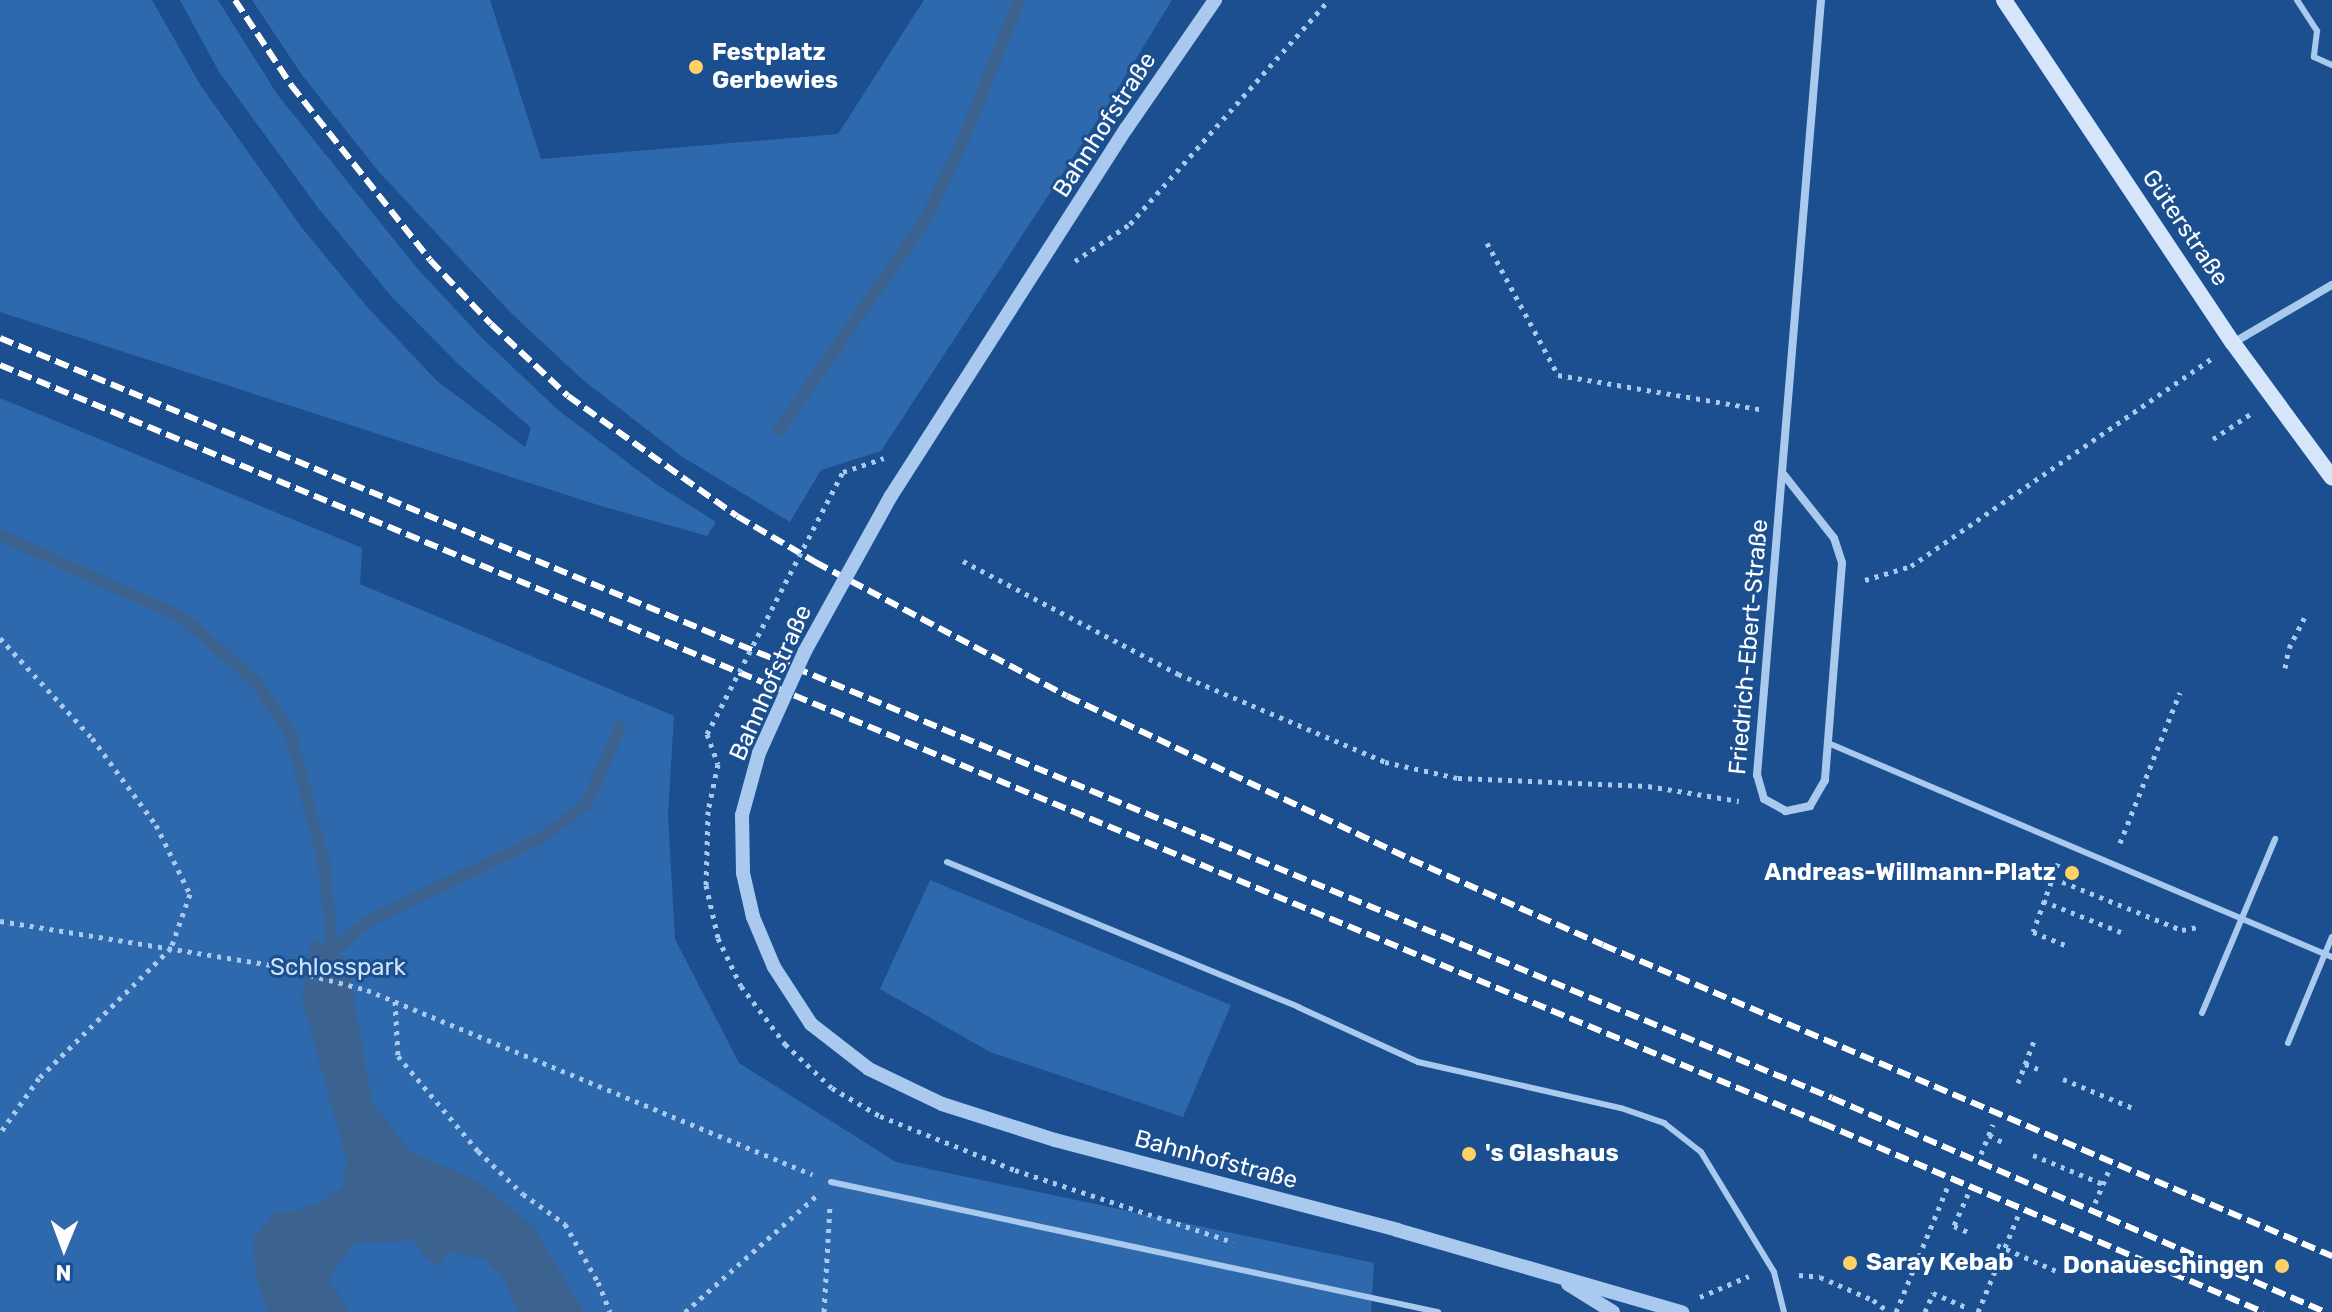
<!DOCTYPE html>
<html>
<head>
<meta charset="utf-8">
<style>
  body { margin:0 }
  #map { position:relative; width:2332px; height:1312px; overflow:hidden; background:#1b4f8f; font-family:Rubik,sans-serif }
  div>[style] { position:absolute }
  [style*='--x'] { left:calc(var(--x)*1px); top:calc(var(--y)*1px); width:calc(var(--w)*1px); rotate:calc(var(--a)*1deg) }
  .green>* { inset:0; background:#2e69ad }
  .water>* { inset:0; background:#3c6290 }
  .stream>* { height:12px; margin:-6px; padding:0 6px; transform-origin:6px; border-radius:6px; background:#3c6290 }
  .path>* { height:5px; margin-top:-2.5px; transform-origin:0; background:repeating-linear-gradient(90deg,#a9c9ee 0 4px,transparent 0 10px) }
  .service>* { height:6px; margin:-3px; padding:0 3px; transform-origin:3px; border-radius:3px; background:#a9c9ee }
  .minor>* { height:8px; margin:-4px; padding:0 4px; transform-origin:4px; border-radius:4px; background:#a9c9ee }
  .tertiary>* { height:14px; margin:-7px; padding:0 7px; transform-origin:7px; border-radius:7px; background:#a9c9ee }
  .secondary>* { height:16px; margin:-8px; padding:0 8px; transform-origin:8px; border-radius:8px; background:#d6e6fa }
  .rail>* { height:6px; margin-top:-3px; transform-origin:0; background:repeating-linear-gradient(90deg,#fff 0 14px,transparent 0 20px) }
  .path-bridge>* { height:5px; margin-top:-2.5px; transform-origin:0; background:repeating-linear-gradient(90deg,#a9c9ee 0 4px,transparent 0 10px) }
  .tertiary-bridge>* { height:14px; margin:-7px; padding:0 7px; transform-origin:7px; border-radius:7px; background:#a9c9ee }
  .dots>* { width:22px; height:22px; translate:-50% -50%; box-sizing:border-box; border:4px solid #1b4f8f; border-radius:50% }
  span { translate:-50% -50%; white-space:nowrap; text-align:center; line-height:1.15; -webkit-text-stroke:6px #1b4f8f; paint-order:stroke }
  .poi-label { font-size:24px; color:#fff; font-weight:700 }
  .left { translate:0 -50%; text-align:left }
  .right { translate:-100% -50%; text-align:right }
  .street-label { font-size:24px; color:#fff }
  .park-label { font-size:24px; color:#cfe3fa }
  .north { position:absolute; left:24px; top:1208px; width:80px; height:80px; -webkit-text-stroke:6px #1b4f8f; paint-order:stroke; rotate:181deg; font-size:22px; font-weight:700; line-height:32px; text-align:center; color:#fff }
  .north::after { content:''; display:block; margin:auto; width:28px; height:36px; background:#fff; clip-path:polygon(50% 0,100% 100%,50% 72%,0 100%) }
</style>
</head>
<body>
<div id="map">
  <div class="green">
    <i style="clip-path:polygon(0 0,152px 0,201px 86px,302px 228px,369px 309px,437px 381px,525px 447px,531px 428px,458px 364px,390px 295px,319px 209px,219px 72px,180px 0,218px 0,277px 94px,416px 267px,482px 338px,558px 410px,656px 484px,716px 522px,707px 536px,598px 505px,0 312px)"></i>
    <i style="clip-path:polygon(252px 0,490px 0,541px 159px,838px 134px,924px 0,1172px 0,1112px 98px,881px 451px,821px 470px,790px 522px,681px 456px,583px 380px,511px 313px,379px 172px,302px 75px)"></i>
    <i style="clip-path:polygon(0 398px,362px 548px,360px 584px,674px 716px,668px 815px,675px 939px,739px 1063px,896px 1162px,1374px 1263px,1371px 1312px,0 1312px)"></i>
    <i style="clip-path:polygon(930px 880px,1231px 1005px,1183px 1117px,990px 1052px,880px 989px)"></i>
  </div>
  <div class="water">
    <i style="clip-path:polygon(312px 938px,347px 959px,372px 1102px,412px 1153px,476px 1180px,533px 1226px,584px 1312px,517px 1312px,505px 1281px,486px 1260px,450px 1252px,439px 1267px,424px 1256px,416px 1241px,357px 1243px,336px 1267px,331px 1281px,350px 1312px,268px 1312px,256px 1277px,253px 1239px,276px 1212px,294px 1211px,323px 1201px,342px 1186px,347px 1162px,302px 1000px)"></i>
  </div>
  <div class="stream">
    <i style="--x:779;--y:430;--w:259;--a:-55.2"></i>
    <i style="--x:927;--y:217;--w:87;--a:-64.9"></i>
    <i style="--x:964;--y:138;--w:149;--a:-68.3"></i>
    <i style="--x:0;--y:535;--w:201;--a:24.4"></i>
    <i style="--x:183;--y:618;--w:96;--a:41.2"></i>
    <i style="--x:255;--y:681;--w:62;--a:55.5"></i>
    <i style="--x:290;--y:732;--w:135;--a:75.5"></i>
    <i style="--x:324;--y:863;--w:102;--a:84.4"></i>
    <i style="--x:333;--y:952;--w:45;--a:-42.3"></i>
    <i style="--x:366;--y:922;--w:192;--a:-25.6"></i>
    <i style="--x:539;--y:839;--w:58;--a:-35.9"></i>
    <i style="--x:586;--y:805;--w:85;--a:-66.4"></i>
  </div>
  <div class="path">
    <i style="--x:1487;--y:243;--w:150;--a:61.7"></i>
    <i style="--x:1558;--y:375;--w:209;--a:9.6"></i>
    <i style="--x:1075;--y:261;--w:66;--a:-33.9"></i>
    <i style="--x:1130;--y:224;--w:300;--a:-48.4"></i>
    <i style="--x:2213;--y:439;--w:47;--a:-33.7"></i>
    <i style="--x:843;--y:472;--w:43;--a:-18.9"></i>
    <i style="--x:963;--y:561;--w:243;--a:27.7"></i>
    <i style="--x:1178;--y:674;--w:225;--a:23"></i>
    <i style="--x:1385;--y:762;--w:75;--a:12.4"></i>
    <i style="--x:1458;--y:778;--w:190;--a:2.4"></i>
    <i style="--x:1648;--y:786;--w:92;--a:9.4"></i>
    <i style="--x:1865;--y:580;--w:48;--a:-16.9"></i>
    <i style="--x:1911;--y:566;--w:366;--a:-34.6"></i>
    <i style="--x:0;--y:638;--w:136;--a:47.4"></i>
    <i style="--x:92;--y:738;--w:108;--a:53.7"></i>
    <i style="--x:156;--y:825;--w:77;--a:63.8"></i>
    <i style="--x:190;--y:894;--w:57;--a:109.4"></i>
    <i style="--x:171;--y:948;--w:185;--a:135.4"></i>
    <i style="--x:39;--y:1078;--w:67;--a:125.3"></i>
    <i style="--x:2285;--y:668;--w:20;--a:-79"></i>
    <i style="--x:2289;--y:648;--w:34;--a:-63"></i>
    <i style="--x:707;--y:734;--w:32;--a:70"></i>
    <i style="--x:718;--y:764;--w:48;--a:102"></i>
    <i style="--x:708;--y:811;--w:74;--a:91.5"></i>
    <i style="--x:706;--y:885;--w:54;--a:77.2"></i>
    <i style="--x:718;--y:938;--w:53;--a:64.4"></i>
    <i style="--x:741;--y:986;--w:73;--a:52.8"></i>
    <i style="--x:785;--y:1044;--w:64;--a:43.1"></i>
    <i style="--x:832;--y:1088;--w:56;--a:30.3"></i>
    <i style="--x:880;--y:1116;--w:145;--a:21.8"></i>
    <i style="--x:1015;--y:1170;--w:230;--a:18.3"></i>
    <i style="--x:2120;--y:843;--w:162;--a:-68.3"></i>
    <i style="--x:2058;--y:863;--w:73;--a:109.9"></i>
    <i style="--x:2033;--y:932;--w:37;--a:22"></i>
    <i style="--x:2053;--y:878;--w:139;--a:22"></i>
    <i style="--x:2182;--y:930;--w:16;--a:-11"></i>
    <i style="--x:2043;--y:901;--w:84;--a:21.7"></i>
    <i style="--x:0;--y:921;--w:275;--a:9.2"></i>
    <i style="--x:271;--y:965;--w:99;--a:14.6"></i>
    <i style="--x:367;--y:990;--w:482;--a:22.5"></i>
    <i style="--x:395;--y:1001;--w:55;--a:86.9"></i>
    <i style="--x:398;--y:1056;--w:124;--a:49.9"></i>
    <i style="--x:478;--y:1151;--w:62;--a:43.7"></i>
    <i style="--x:523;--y:1194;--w:52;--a:35.5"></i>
    <i style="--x:565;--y:1224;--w:67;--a:60.4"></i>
    <i style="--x:598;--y:1282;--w:32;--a:68"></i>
    <i style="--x:2025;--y:1064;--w:14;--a:21"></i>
    <i style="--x:2063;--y:1079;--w:76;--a:22.5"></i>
    <i style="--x:2018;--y:1083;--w:48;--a:-69.3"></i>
    <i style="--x:1989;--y:1135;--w:17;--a:28"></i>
    <i style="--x:1981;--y:1154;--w:32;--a:-68"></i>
    <i style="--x:2033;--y:1155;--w:76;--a:22.5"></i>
    <i style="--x:1968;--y:1194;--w:35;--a:114"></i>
    <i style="--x:1954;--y:1226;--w:15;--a:23"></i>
    <i style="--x:2095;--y:1203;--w:34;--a:-67"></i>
    <i style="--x:1997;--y:1245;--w:70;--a:23.6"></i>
    <i style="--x:1799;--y:1275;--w:21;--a:5"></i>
    <i style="--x:1820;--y:1277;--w:58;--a:23.5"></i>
    <i style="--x:1873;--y:1300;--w:20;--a:37"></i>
    <i style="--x:1700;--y:1297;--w:53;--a:-23.2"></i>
    <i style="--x:685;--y:1312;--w:175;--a:-41.5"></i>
    <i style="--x:824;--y:1312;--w:107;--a:-86.8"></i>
    <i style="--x:1896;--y:1312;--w:136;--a:-67.6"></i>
    <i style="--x:1925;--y:1312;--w:21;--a:-67"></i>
    <i style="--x:1933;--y:1293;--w:40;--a:23.4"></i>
    <i style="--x:1978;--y:1312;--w:104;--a:-67.4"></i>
  </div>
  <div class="service">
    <i style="--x:2297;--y:0;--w:37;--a:57"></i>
    <i style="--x:2317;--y:31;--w:26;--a:97"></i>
    <i style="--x:2314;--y:57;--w:20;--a:24"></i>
    <i style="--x:1828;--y:743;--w:548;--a:23.01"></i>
    <i style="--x:947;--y:862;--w:380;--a:22.4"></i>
    <i style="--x:1298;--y:1007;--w:132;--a:24.6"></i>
    <i style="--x:1418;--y:1062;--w:208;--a:12.8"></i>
    <i style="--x:1621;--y:1108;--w:46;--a:19.2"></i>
    <i style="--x:1664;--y:1123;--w:47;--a:38.1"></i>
    <i style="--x:1701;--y:1152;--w:140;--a:58.7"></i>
    <i style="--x:1774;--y:1272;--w:41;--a:76"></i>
    <i style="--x:2202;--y:1013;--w:189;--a:-67.2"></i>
    <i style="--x:2288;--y:1043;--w:115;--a:-67.5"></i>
    <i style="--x:831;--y:1182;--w:621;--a:12.09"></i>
  </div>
  <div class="minor">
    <i style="--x:2233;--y:343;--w:115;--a:-30.4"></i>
    <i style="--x:1784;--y:475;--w:80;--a:51.6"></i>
    <i style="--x:1834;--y:538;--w:26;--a:72"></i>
    <i style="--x:1842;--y:563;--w:218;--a:94.5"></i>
    <i style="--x:1825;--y:780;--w:30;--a:120"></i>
    <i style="--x:1810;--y:806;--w:25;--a:168"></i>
    <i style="--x:1786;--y:811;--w:25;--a:-151"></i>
    <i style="--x:1764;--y:799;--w:25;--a:-106"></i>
    <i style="--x:1757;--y:775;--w:778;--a:-85.28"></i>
  </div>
  <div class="tertiary">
    <i style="--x:891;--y:496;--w:436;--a:-57.4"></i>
    <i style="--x:1126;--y:129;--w:157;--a:-55.4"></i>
    <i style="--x:759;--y:753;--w:64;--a:105.3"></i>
    <i style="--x:742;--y:815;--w:58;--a:89"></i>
    <i style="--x:743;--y:873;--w:45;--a:77.2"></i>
    <i style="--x:753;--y:917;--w:54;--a:67.2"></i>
    <i style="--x:774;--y:967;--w:68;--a:57"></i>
    <i style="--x:811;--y:1024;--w:73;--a:37.8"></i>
    <i style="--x:869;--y:1069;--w:81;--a:25.6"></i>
    <i style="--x:942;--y:1104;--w:119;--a:17.7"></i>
    <i style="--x:1055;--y:1140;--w:354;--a:14.7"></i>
    <i style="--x:1397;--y:1230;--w:297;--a:16.1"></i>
    <i style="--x:1568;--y:1284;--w:53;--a:31.9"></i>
  </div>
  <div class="secondary">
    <i style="--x:2004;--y:0;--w:412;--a:56.3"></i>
    <i style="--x:2233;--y:343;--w:167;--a:53.7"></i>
  </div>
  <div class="rail">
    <i style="--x:235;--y:0;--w:102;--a:56.6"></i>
    <i style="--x:291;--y:85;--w:223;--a:51.5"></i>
    <i style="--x:430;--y:260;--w:88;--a:46.4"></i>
    <i style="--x:491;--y:324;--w:105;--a:43.1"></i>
    <i style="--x:568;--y:396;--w:207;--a:35.4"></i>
    <i style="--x:737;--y:516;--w:91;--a:30.5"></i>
    <i style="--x:815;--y:562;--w:285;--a:28"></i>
    <i style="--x:1067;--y:696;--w:380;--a:25.4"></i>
    <i style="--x:1410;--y:859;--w:211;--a:24"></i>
    <i style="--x:1603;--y:945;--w:793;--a:23.1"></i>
    <i style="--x:0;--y:338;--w:1983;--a:22.53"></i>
    <i style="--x:1832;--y:1098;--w:537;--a:23.46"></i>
    <i style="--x:0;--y:365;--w:1973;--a:22.59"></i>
    <i style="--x:1822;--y:1123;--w:480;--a:23.2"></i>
  </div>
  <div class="path-bridge">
    <i style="--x:707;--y:734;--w:295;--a:-62.6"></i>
  </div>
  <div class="tertiary-bridge">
    <i style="--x:759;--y:753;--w:112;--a:-65.7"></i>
    <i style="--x:805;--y:651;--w:177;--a:-61"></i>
  </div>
  <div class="dots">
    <i style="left:696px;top:67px;background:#ffd166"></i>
    <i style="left:2072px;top:873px;background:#ffd166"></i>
    <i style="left:1469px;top:1154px;background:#ffd166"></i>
    <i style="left:1850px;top:1263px;background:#ffd166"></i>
    <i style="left:2282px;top:1266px;background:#ffd166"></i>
  </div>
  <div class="poi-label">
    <span class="left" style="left:712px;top:67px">Festplatz<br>Gerbewies</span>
    <span class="right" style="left:2056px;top:873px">Andreas-Willmann-Platz</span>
    <span class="left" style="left:1485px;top:1154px">'s Glashaus</span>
    <span class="left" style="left:1866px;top:1263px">Saray Kebab</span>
    <span class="right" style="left:2264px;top:1266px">Donaueschingen</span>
  </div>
  <div class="street-label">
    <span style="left:1105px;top:125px;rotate:-57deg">Bahnhofstraße</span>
    <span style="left:2185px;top:228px;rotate:56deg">Güterstraße</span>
    <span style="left:1749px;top:647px;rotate:-85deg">Friedrich-Ebert-Straße</span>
    <span style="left:771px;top:683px;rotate:-66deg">Bahnhofstraße</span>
    <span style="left:1216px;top:1160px;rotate:15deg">Bahnhofstraße</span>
  </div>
  <div class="park-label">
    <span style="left:338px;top:968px">Schlosspark</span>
  </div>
  <div class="north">N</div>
</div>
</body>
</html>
